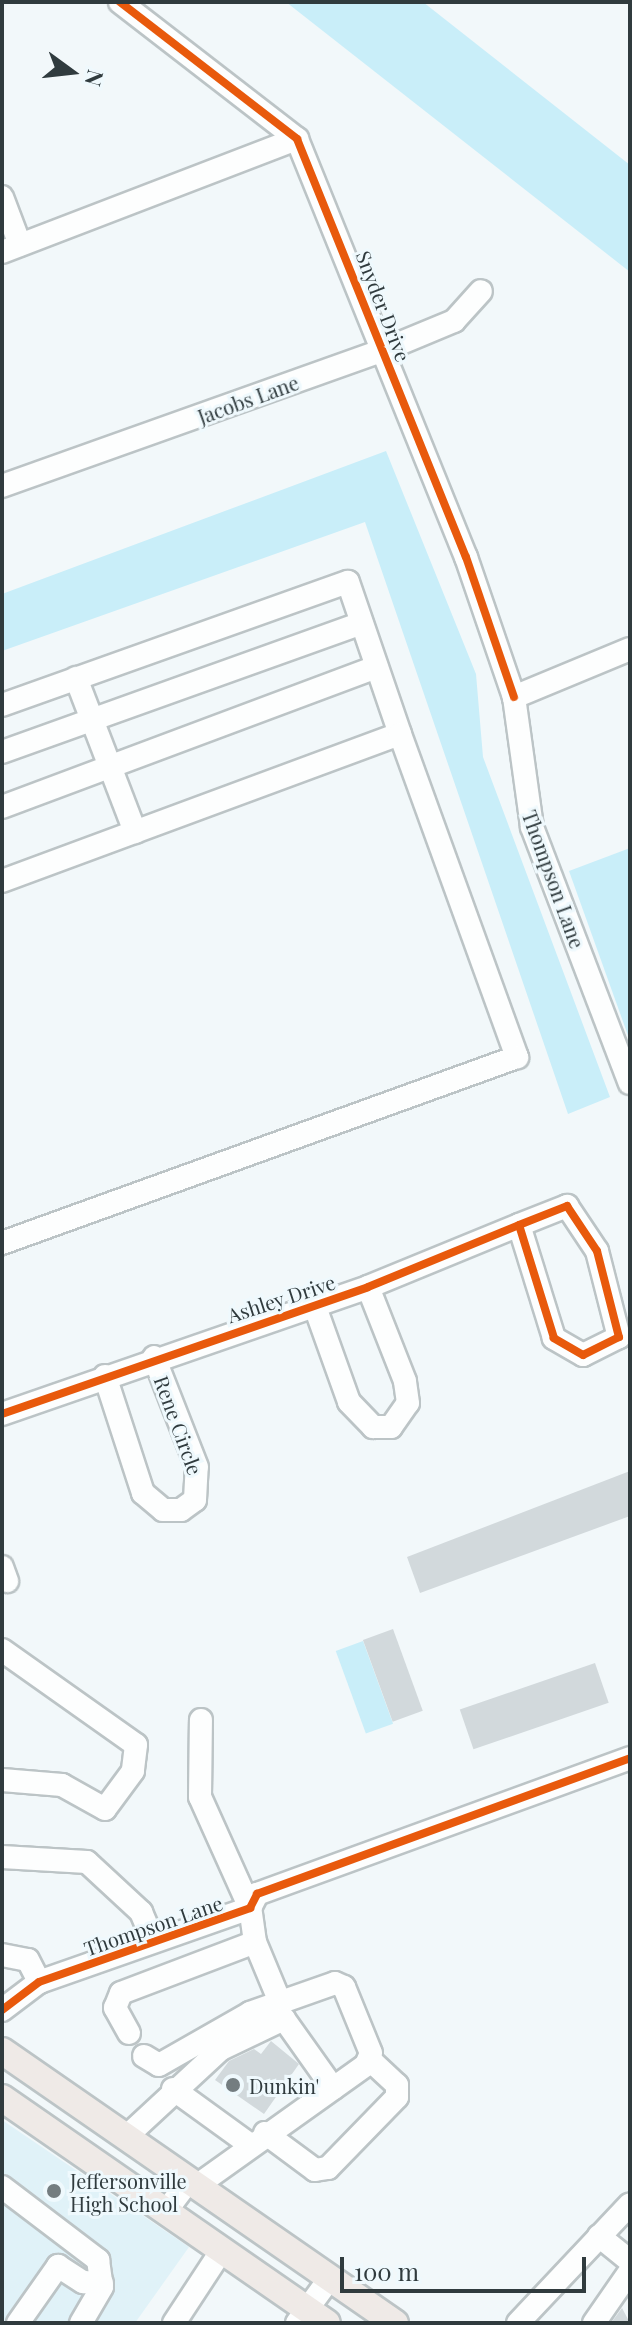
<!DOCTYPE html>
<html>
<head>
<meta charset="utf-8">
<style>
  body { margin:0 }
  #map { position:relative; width:632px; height:2325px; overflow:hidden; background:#f2f8fa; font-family:"Playfair Display",serif }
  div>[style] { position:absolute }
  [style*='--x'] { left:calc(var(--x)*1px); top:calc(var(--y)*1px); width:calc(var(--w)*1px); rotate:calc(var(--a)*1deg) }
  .built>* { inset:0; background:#e0f2f8 }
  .green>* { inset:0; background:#c9eef9; transform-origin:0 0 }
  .building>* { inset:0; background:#d2d9dc; transform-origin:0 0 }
  .roads { filter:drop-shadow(2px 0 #bcc4c6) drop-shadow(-2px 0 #bcc4c6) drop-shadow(0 2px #bcc4c6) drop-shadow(0 -2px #bcc4c6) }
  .minor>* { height:22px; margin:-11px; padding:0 11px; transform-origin:11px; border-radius:11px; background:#fdfefe }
  .major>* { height:26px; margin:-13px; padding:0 13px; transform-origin:13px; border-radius:13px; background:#efeae7 }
  .cycleway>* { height:8px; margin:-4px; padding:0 4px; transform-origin:4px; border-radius:4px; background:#e8590c }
  .dots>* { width:22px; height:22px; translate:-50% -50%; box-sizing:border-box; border:4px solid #eff9fd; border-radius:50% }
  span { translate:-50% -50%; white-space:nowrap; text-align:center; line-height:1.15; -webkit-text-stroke:6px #eff9fd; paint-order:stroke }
  .street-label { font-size:20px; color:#303b3e }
  .poi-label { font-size:20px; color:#303b3e }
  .left { translate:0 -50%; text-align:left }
  .frame { position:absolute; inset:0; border:4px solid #303b3e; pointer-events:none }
  .north { position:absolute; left:32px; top:32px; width:80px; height:80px; -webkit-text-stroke:6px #eff9fd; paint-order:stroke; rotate:105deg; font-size:22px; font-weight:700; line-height:32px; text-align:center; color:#303b3e }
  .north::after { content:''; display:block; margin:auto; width:28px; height:36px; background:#303b3e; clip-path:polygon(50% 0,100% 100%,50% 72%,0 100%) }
  .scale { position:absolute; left:340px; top:2257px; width:246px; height:36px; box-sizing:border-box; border:4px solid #303b3e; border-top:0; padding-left:10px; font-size:24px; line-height:28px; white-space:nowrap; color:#303b3e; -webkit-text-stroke:6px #eff9fd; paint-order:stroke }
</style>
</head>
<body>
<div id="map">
  <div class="built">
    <i style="clip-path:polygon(2px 2120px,189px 2247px,135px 2323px,2px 2323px)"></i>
  </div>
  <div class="green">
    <i style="clip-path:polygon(286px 2px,423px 2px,630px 165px,630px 272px)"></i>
    <i style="clip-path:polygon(386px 451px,476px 674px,483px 757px,610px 1097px,568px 1114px,365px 522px,2px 651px,2px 594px)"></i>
    <i style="clip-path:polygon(630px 848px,630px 1041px,569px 871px)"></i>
    <i style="left:363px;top:1641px;width:88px;height:29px;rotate:70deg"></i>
  </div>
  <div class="building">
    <i style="clip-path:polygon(630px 1471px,630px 1516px,420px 1593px,407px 1557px)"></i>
    <i style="left:393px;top:1629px;width:87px;height:32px;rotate:70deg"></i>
    <i style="left:595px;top:1663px;width:42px;height:143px;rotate:71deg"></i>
    <i style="clip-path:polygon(271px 2041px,299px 2064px,264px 2114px,215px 2080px,229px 2061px,254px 2049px,261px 2054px)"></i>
    <i style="clip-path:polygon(622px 2308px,630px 2323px,611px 2323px)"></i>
  </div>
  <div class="roads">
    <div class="minor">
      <i style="--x:120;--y:2;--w:224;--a:37.7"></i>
      <i style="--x:297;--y:139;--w:451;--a:68"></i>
      <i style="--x:466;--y:557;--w:148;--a:71.1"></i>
      <i style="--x:2;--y:197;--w:51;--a:69.4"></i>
      <i style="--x:2;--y:252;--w:316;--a:-21"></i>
      <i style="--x:2;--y:486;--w:405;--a:-19.6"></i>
      <i style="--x:384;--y:350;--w:76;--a:-22.5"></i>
      <i style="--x:454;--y:321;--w:40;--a:-48"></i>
      <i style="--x:630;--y:649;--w:126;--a:157.5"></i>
      <i style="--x:514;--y:697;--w:131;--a:82.1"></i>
      <i style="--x:532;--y:827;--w:274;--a:69.1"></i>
      <i style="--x:76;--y:678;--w:165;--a:69"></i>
      <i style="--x:2;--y:705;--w:367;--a:-19.6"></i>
      <i style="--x:348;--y:582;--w:161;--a:71.1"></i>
      <i style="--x:2;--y:752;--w:382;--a:-19.7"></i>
      <i style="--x:2;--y:807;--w:400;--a:-20.5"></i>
      <i style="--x:2;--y:881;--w:424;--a:-20.3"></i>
      <i style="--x:400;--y:734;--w:344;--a:70.1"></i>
      <i style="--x:517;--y:1057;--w:548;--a:160.14"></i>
      <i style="--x:314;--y:1304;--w:104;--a:70.3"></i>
      <i style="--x:349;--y:1402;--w:35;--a:46"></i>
      <i style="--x:373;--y:1427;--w:18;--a:0"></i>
      <i style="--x:391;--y:1427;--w:29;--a:-55"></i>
      <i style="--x:408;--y:1403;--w:22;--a:-98"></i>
      <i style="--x:405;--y:1381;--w:101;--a:-111.5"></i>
      <i style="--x:105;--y:1376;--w:123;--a:72"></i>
      <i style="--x:143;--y:1493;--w:26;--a:40"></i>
      <i style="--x:163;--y:1510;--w:18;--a:0"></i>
      <i style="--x:181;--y:1510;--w:17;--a:-36"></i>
      <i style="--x:195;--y:1500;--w:33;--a:-87"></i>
      <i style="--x:197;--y:1467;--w:118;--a:-111.4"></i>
      <i style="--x:2;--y:1414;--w:387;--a:-19.1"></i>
      <i style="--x:368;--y:1287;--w:163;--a:-22.3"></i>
      <i style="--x:519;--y:1225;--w:52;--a:-21.6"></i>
      <i style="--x:567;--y:1206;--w:54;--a:56.3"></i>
      <i style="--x:597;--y:1251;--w:89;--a:75.7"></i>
      <i style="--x:619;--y:1337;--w:40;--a:153.4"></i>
      <i style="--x:583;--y:1355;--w:34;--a:-150"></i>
      <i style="--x:554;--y:1338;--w:118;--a:-107.2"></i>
      <i style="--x:2;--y:1567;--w:15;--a:70"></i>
      <i style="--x:2;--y:1650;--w:164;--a:35.3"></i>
      <i style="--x:136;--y:1745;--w:26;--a:97"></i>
      <i style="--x:133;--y:1771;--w:47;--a:126.4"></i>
      <i style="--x:105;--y:1809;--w:49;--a:-150.8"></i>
      <i style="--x:62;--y:1785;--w:60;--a:-175.2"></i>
      <i style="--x:2;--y:1857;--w:85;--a:3.4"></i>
      <i style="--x:87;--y:1862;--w:74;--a:42.8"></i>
      <i style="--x:141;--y:1912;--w:30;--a:67"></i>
      <i style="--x:255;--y:1942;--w:65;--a:67.4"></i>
      <i style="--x:2;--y:1955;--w:26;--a:11"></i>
      <i style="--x:28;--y:1960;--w:25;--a:63"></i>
      <i style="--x:2;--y:2010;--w:46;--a:-37.1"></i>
      <i style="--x:39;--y:1982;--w:224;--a:-19.3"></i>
      <i style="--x:250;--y:1908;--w:16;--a:-63"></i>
      <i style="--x:257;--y:1894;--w:397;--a:-20"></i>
      <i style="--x:129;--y:2033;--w:29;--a:-119"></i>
      <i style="--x:115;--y:2008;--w:16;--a:-68"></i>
      <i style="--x:121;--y:1993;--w:143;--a:-20.8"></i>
      <i style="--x:255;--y:1942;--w:34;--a:-98"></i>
      <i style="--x:250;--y:1908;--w:122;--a:-114.2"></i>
      <i style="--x:200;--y:1797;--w:77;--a:-89.3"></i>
      <i style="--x:144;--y:2056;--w:17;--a:31"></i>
      <i style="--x:159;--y:2065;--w:105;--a:-29.7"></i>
      <i style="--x:250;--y:2013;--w:90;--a:-19.4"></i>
      <i style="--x:335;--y:1983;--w:10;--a:24"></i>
      <i style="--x:344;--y:1987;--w:71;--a:67.8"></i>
      <i style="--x:371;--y:2053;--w:13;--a:113"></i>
      <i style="--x:366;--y:2065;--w:206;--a:144.5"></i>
      <i style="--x:173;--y:2089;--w:94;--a:35.9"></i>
      <i style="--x:265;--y:2133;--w:62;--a:36.5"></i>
      <i style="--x:315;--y:2170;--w:13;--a:-9"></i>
      <i style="--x:328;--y:2168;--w:99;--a:-45.8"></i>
      <i style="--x:397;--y:2097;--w:12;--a:-90"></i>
      <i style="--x:397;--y:2085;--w:38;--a:-137"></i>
      <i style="--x:127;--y:2136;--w:128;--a:-42.8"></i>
      <i style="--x:221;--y:2049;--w:70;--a:-25.5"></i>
      <i style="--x:284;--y:2019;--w:85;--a:54.6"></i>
      <i style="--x:2;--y:2187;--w:121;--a:37.2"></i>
      <i style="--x:98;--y:2260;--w:27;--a:82"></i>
      <i style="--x:102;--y:2287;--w:42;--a:120.3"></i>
      <i style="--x:166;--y:2211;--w:39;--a:-53"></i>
      <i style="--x:599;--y:2236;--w:40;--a:39"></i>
      <i style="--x:18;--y:2323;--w:70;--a:-54.9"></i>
      <i style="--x:58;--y:2266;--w:30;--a:33"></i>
      <i style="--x:83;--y:2282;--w:19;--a:3"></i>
      <i style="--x:174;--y:2323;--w:87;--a:-56.7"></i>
      <i style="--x:297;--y:2323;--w:56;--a:-53.7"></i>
      <i style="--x:518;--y:2323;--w:163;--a:-46.7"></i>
      <i style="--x:594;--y:2323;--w:63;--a:-55.3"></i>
    </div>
    <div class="major">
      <i style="--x:2;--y:2051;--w:478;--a:34.7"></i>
      <i style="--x:2;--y:2098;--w:395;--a:34.7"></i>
    </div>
  </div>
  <div class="cycleway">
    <i style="--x:120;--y:2;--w:224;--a:37.7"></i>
    <i style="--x:297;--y:139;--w:451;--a:68"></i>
    <i style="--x:466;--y:557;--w:148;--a:71.1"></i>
    <i style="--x:2;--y:1414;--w:387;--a:-19.1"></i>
    <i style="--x:368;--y:1287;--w:163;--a:-22.3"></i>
    <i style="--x:519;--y:1225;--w:52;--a:-21.6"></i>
    <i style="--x:567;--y:1206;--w:54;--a:56.3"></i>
    <i style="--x:597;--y:1251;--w:89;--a:75.7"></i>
    <i style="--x:619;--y:1337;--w:40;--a:153.4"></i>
    <i style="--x:583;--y:1355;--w:34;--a:-150"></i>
    <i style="--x:554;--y:1338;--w:118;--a:-107.2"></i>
    <i style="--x:2;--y:2010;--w:46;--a:-37.1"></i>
    <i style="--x:39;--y:1982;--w:224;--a:-19.3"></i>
    <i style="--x:250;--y:1908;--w:16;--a:-63"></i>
    <i style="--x:257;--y:1894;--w:397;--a:-20"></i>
  </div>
  <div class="dots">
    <i style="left:233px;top:2085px;background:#747d80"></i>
    <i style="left:54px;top:2191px;background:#747d80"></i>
  </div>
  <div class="street-label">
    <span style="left:384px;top:306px;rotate:69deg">Snyder Drive</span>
    <span style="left:248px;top:399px;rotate:-20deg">Jacobs Lane</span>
    <span style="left:554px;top:879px;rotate:70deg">Thompson Lane</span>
    <span style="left:281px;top:1298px;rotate:-18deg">Ashley Drive</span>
    <span style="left:179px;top:1425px;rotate:70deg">Rene Circle</span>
    <span style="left:153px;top:1925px;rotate:-19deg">Thompson Lane</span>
  </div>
  <div class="poi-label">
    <span class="left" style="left:249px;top:2085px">Dunkin'</span>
    <span class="left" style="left:70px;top:2192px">Jeffersonville<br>High School</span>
  </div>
  <div class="frame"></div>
  <div class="north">N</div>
  <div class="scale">100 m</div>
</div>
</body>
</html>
